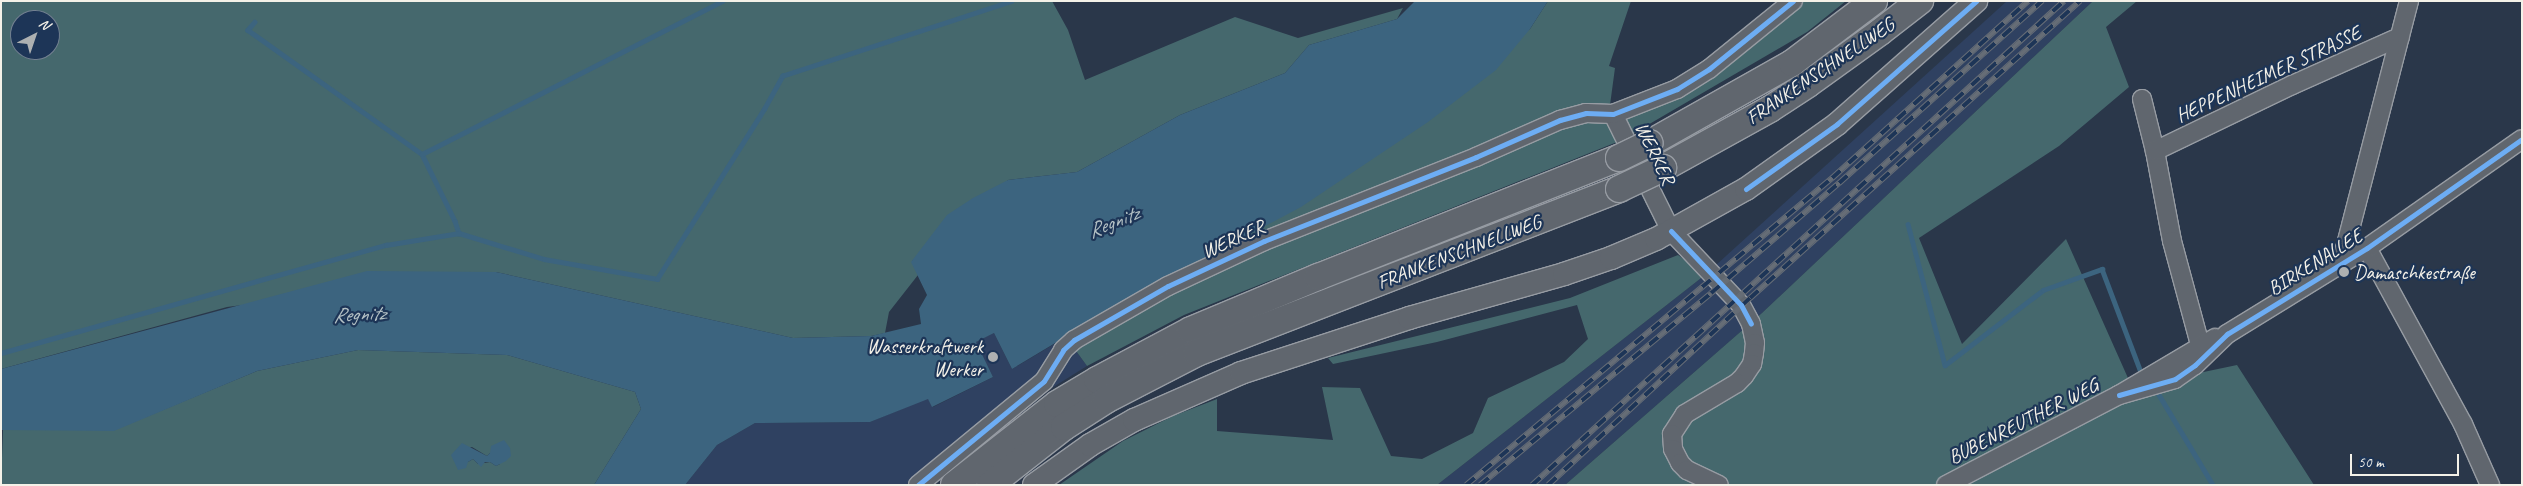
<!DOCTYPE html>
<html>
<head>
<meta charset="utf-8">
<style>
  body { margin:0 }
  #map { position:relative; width:2523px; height:486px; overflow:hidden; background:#2a374a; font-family:Caveat,sans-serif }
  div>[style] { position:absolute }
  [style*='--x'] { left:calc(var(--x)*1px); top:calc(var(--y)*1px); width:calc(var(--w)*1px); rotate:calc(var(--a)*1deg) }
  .built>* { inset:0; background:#2f4161 }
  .green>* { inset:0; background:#45686d }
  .water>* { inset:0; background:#3c647f }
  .stream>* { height:4.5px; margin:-2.25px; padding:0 2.25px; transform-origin:2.25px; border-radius:2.25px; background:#3c647f }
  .roads { filter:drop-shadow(1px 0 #979ca3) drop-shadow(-1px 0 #979ca3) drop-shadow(0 1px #979ca3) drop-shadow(0 -1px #979ca3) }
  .minor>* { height:18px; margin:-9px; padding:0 9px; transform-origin:9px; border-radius:9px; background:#60666e }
  .major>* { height:22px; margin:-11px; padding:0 11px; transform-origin:11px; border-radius:11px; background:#60666e }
  .highway>* { height:26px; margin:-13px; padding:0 13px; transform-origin:13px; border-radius:13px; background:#60666e }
  .rail>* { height:5.5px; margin-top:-2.75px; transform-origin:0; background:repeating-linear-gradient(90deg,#1d3557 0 11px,#666d76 0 22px); box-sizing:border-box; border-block:1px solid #666d76 }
  .bridges { filter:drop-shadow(1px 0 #979ca3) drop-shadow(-1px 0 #979ca3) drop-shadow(0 1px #979ca3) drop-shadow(0 -1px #979ca3) }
  .highway-bridge>* { height:26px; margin:-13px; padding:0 13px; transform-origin:13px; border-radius:13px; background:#60666e }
  .cycleway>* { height:5px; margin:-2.5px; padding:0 2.5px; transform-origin:2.5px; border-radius:2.5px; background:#6dadf4 }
  .dots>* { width:14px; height:14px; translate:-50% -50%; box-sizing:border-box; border:2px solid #1d3557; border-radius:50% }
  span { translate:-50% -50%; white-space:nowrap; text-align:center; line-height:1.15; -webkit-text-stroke:4.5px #1d3557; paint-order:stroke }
  .street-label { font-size:20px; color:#f4f1e8 }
  .poi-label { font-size:20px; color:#f4f1e8 }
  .left { translate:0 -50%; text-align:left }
  .right { translate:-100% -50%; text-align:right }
  .water-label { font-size:21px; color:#b4c1c5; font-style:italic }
  .frame { position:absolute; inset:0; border:2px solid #f4f1e8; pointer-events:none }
  .north { position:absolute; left:10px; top:10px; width:50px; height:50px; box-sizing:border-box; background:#1d3557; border:1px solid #738091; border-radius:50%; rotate:41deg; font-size:14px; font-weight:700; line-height:20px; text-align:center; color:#f4f1e8 }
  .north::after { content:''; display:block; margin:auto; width:18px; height:22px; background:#adb0b1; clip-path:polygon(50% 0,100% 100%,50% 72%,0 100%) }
  .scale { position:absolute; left:2350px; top:454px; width:109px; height:22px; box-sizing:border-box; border:2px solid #f4f1e8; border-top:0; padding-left:6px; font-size:15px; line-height:18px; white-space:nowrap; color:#f4f1e8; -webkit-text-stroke:4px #1d3557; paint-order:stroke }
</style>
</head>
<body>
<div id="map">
  <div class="built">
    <i style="clip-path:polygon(2007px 1px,2093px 1px,1762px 313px,1565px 485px,1437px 485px,1705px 275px)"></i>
    <i style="clip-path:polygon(994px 333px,1012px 369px,1066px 337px,1087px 366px,1031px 401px,931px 485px,685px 485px,717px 445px,755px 423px,870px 422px,928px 398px,933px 407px,993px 377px,975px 342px)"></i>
  </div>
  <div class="green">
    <i style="clip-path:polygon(evenodd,1px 1px,1052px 1px,1068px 30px,1085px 80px,1235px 17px,1298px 38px,1403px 8px,1397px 19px,1309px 45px,1285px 73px,1180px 115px,1077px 172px,1008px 180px,912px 261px,918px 275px,889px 312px,885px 333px,871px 336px,793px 338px,496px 272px,227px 307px,1px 369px,1px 1px,20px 20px,50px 20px,50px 50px,20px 50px,20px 20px)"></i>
    <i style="clip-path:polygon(1548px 1px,1631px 1px,1609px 66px,1615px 68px,1610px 105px,1689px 77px,1785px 1px,1846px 1px,1807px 32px,1622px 140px,1184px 315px,1087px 366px,1066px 337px,1530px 29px)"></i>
    <i style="clip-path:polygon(2093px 1px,2137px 1px,2106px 27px,2129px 87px,2059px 146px,1919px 238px,1962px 344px,2066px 239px,2132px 387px,2237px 365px,2314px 485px,1565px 485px,1762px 313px)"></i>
    <i style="clip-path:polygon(1678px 255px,1705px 275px,1437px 485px,1059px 485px,1123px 441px,1173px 416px,1217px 399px,1217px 431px,1333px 440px,1322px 387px,1360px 388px,1391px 456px,1422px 459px,1473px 433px,1488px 398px,1564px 362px,1588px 339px,1577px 305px,1437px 342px,1333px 364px,1328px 358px,1570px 298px)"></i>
    <i style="clip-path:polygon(evenodd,358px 350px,507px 355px,635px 392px,641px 409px,594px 485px,1px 485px,3px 430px,114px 430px,257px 371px,358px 350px,472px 447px,487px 456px,490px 453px,500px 464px,496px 466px,490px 462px,478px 464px,473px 459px,468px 462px,457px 451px,472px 447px)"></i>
  </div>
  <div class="water">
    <i style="clip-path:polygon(1415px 1px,1548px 1px,1530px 29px,1496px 70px,1428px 122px,1301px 207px,1142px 291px,1012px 369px,994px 333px,976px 342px,993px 377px,932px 407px,928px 399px,870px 422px,755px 423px,717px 445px,685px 485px,594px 485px,641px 409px,635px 392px,507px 355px,358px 350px,257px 371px,114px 431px,1px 430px,1px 369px,367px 271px,496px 272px,793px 338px,871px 336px,921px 324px,919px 309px,927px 295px,911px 262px,947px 215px,973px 198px,1008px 180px,1077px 172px,1180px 115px,1285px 73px,1309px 45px,1397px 19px)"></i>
    <i style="clip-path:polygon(504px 440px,510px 448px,511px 456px,506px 461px,496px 466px,490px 462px,485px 462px,481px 467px,473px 459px,468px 462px,466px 468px,458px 470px,451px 455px,462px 443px,487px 456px,490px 453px,491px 446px)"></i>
  </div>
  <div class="stream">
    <i style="--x:255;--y:22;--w:11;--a:131"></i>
    <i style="--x:248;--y:30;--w:214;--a:35.5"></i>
    <i style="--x:422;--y:154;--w:75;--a:63.8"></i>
    <i style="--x:455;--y:221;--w:13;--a:72"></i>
    <i style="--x:459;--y:233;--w:89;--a:17"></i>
    <i style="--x:544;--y:259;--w:115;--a:10"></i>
    <i style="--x:657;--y:279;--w:201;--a:-57.8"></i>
    <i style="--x:764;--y:109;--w:38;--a:-61"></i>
    <i style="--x:782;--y:76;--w:241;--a:-18.1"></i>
    <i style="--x:422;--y:154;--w:337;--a:-27"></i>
    <i style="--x:1908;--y:224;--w:146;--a:75.3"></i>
    <i style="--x:1945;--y:365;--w:123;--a:-37.4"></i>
    <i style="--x:2043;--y:290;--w:63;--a:-19.6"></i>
    <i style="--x:2102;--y:269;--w:110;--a:69.3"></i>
    <i style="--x:1;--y:353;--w:400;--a:-15.7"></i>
    <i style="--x:386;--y:245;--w:74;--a:-9.3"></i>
    <i style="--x:2158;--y:393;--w:107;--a:59.1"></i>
  </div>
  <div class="roads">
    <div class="minor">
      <i style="--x:2142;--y:99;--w:54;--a:76"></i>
      <i style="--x:2155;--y:151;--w:92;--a:79.3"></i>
      <i style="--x:2172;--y:241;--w:108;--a:74.9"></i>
      <i style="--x:1613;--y:114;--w:131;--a:63.6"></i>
      <i style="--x:1671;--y:231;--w:102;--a:46.6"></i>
      <i style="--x:1741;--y:305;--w:21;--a:62"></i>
      <i style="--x:1751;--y:324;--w:19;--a:78"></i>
      <i style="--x:1755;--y:343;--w:10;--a:96"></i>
      <i style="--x:1754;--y:353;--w:11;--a:100"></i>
      <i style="--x:1752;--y:364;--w:14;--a:124"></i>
      <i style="--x:1744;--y:376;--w:10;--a:135"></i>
      <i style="--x:1737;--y:383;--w:61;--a:149.2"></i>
      <i style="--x:1685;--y:414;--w:24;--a:123"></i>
      <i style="--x:1672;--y:434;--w:15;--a:86"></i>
      <i style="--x:1673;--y:449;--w:16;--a:63"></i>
      <i style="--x:1680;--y:463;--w:10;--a:45"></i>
      <i style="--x:1687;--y:470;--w:35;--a:25"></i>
      <i style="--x:2155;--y:151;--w:152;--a:-25.7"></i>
      <i style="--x:2292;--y:85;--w:118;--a:-24"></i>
      <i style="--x:2367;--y:248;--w:200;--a:61.4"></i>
      <i style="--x:2463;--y:424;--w:67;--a:66.1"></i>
      <i style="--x:2341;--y:264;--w:272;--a:-75.5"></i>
      <i style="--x:2119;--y:395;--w:58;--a:-15.9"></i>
      <i style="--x:2175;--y:379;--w:24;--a:-35"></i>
      <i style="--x:2195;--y:365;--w:45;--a:-44.1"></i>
      <i style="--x:2227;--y:334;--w:164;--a:-31.6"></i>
      <i style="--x:2367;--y:248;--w:189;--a:-35.1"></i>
      <i style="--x:918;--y:485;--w:163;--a:-39.5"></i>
      <i style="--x:1044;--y:381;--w:36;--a:-58"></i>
      <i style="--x:1063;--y:350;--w:15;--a:-42"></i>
      <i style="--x:1074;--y:340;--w:108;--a:-29.9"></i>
      <i style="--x:1168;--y:286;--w:106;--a:-25.1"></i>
      <i style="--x:1264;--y:241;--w:228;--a:-21.6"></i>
      <i style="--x:1476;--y:157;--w:92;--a:-23.8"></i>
      <i style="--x:1560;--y:120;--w:27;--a:-15"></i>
      <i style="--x:1586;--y:113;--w:27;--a:2"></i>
      <i style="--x:1613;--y:114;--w:69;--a:-21.3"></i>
      <i style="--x:1677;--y:89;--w:38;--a:-32"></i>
      <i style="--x:1709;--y:69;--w:108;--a:-39"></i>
      <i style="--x:1946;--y:485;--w:195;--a:-27.5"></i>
      <i style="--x:2119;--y:395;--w:112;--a:-30.7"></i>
    </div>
    <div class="major">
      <i style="--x:1034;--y:485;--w:69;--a:-35.5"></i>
      <i style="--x:1090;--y:445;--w:51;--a:-29.6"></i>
      <i style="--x:1134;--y:420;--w:117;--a:-23.7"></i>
      <i style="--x:1241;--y:373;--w:177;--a:-18.1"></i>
      <i style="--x:1409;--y:318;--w:161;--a:-15.8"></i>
      <i style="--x:1564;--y:274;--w:50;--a:-18.8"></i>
      <i style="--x:1611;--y:258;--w:49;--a:-22.9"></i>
      <i style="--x:1656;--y:239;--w:103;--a:-29.1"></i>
      <i style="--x:1746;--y:189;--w:112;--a:-35.5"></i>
      <i style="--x:1837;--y:124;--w:186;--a:-41.5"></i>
    </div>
    <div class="highway">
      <i style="--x:1650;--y:143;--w:163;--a:-29.4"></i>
      <i style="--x:1792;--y:63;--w:103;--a:-37.1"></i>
      <i style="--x:1663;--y:168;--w:122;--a:-28.9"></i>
      <i style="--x:1770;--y:109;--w:45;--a:-33.3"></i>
      <i style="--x:1808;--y:84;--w:89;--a:-35.8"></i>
      <i style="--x:1880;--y:32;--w:51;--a:-37.8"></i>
      <i style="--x:954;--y:485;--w:131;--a:-38.2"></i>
      <i style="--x:1057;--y:404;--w:47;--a:-31"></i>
      <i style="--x:1097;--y:380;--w:106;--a:-28"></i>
      <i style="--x:1191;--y:330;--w:138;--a:-22.7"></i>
      <i style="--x:1318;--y:277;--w:324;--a:-21.6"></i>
      <i style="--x:990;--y:485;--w:94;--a:-38.1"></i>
      <i style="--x:1064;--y:427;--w:50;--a:-32.7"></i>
      <i style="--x:1106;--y:400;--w:102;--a:-27.3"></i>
      <i style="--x:1197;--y:353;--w:453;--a:-21.2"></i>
    </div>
  </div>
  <div class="rail">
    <i style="--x:1466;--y:485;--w:478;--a:-40"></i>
    <i style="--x:1832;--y:178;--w:264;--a:-42.1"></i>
    <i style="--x:1480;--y:485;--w:300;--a:-39.7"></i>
    <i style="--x:1711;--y:293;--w:169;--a:-40.7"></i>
    <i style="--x:1839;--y:183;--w:273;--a:-41.9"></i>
    <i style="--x:1532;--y:485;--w:719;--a:-42.3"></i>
    <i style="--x:1548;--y:485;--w:275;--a:-42.8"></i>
    <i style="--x:1750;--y:298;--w:444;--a:-42"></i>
  </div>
  <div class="bridges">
    <div class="highway-bridge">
      <i style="--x:1619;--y:158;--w:34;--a:-26"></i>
      <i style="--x:1619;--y:189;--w:49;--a:-25.5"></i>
    </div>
  </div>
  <div class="cycleway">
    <i style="--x:1746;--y:189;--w:112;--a:-35.5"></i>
    <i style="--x:1837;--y:124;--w:186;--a:-41.5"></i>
    <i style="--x:1671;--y:231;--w:102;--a:46.6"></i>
    <i style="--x:1741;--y:305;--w:21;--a:62"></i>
    <i style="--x:2119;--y:395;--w:58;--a:-15.9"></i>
    <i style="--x:2175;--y:379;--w:24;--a:-35"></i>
    <i style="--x:2195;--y:365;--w:45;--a:-44.1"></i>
    <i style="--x:2227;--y:334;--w:164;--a:-31.6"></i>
    <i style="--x:2367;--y:248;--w:189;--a:-35.1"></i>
    <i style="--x:918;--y:485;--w:163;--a:-39.5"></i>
    <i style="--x:1044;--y:381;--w:36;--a:-58"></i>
    <i style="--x:1063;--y:350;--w:15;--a:-42"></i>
    <i style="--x:1074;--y:340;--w:108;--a:-29.9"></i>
    <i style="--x:1168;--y:286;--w:106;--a:-25.1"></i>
    <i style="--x:1264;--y:241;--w:228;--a:-21.6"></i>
    <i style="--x:1476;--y:157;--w:92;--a:-23.8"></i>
    <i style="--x:1560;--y:120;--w:27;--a:-15"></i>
    <i style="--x:1586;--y:113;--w:27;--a:2"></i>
    <i style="--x:1613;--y:114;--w:69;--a:-21.3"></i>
    <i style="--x:1677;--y:89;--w:38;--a:-32"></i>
    <i style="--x:1709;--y:69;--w:108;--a:-39"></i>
  </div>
  <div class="dots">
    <i style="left:2344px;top:272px;background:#adb0b1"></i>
    <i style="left:993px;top:357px;background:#adb0b1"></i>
  </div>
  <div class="street-label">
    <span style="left:1820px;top:71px;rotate:-34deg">FRANKENSCHNELLWEG</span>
    <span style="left:2268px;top:74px;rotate:-25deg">HEPPENHEIMER STRASSE</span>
    <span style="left:1655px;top:153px;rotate:64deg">WERKER</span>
    <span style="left:1233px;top:239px;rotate:-24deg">WERKER</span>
    <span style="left:1459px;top:252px;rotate:-21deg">FRANKENSCHNELLWEG</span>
    <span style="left:2315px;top:262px;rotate:-32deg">BIRKENALLEE</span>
    <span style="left:2023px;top:421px;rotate:-27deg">BUBENREUTHER WEG</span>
  </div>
  <div class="poi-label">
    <span class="left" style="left:2354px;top:272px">Damaschkestraße</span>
    <span class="right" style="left:983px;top:358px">Wasserkraftwerk<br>Werker</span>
  </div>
  <div class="water-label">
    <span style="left:1113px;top:222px;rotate:-22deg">Regnitz</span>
    <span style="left:359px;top:314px;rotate:-3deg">Regnitz</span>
  </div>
  <div class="frame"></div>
  <div class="north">N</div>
  <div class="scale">50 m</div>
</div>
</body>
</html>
